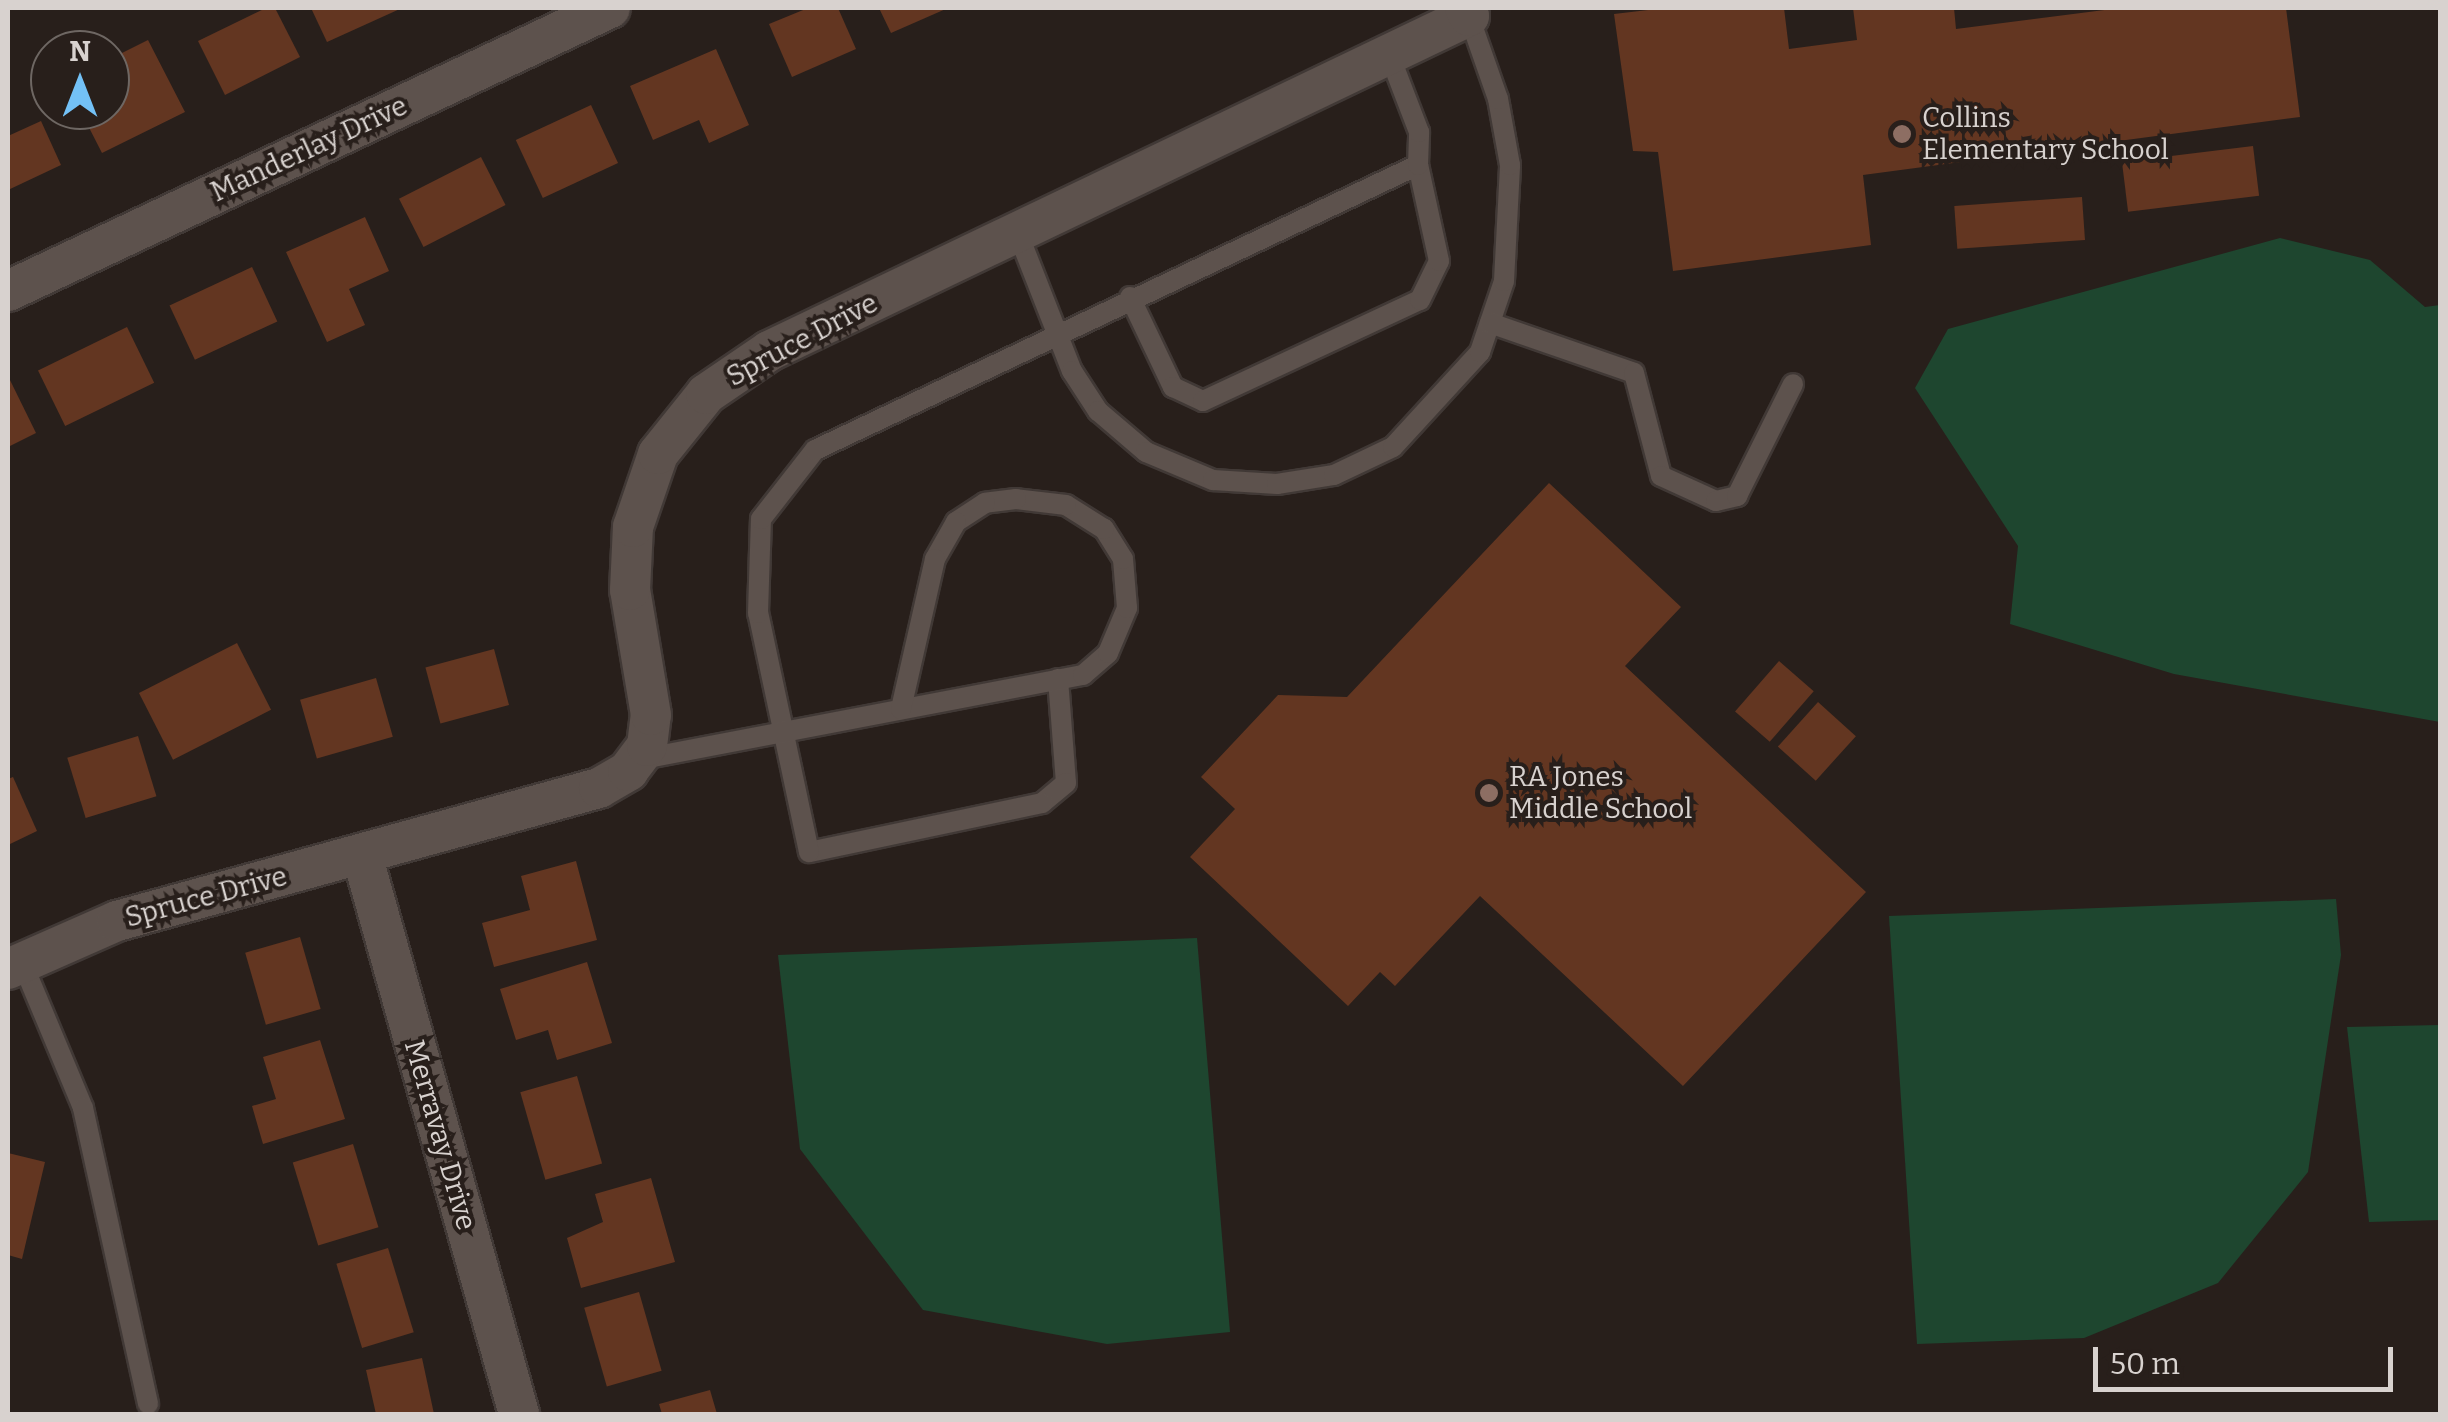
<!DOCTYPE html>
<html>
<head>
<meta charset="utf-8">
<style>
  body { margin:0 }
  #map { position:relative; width:2448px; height:1422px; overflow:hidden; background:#281f1b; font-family:Bitter,serif }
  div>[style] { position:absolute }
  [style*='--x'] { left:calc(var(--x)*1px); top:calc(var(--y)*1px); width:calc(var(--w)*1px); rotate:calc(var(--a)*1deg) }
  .green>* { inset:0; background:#1e462f }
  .building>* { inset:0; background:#633621; transform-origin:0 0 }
  .roads { filter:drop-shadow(2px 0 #413936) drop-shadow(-2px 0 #413936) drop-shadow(0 2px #413936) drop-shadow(0 -2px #413936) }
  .service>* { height:20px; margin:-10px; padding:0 10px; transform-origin:10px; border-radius:10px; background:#5d524d }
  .minor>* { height:40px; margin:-20px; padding:0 20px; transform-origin:20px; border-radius:20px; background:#5d524d }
  .dots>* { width:28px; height:28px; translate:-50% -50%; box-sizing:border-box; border:5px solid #281f1b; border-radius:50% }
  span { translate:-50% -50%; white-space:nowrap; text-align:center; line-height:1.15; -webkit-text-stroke:8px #281f1b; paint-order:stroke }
  .poi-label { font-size:28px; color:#d8d2cf }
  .left { translate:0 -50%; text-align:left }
  .street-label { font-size:28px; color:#d8d2cf }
  .frame { position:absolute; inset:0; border:10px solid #d8d2cf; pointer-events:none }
  .north { position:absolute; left:30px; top:30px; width:100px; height:100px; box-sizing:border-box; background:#281f1b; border:2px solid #6e6763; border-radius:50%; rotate:0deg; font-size:28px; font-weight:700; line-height:40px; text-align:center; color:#d8d2cf }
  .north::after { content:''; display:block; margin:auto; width:35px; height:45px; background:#73c1f6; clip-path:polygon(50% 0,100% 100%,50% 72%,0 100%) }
  .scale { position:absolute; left:2093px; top:1347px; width:300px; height:45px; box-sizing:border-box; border:5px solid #d8d2cf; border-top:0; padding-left:12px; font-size:30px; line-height:35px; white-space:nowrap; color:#d8d2cf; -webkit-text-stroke:8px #281f1b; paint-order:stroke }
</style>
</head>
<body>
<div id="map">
  <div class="green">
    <i style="clip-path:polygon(2280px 238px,2370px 260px,2425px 307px,2440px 305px,2440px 722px,2174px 674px,2010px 624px,2018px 546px,1915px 388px,1948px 329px)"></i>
    <i style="clip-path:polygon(2336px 899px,2341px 955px,2308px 1172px,2218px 1283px,2084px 1338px,1917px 1344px,1889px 916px)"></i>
    <i style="clip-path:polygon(1197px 938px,1230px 1332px,1107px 1344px,923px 1310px,800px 1149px,778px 955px)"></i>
    <i style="clip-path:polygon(2440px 1025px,2440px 1220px,2369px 1222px,2347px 1027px)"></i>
  </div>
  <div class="building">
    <i style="clip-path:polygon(266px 8px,275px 8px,300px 57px,225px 95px,198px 41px)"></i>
    <i style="clip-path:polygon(311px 8px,402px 8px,327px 42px)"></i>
    <i style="clip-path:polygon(808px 8px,838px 8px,856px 49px,792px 77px,769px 24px)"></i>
    <i style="clip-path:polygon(879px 8px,948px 8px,891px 33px)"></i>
    <i style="clip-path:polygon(1665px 8px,1784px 8px,1789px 49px,1857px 40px,1853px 8px,1954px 8px,1956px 29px,2120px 8px,2286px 8px,2300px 117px,1863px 175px,1871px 245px,1673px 271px,1658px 152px,1633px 151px,1614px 14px)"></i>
    <i style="clip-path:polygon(148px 40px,185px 112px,102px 153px,80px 110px,110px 110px,110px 88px,119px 83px,110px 59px)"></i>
    <i style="clip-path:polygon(716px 49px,749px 125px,709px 143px,699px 120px,653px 140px,630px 86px)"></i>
    <i style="left:591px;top:105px;width:64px;height:83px;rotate:65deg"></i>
    <i style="clip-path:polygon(41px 121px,61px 165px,8px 190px,8px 136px)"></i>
    <i style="left:2253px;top:146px;width:50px;height:132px;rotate:83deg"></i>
    <i style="left:481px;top:157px;width:54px;height:92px;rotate:63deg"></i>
    <i style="left:2082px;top:197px;width:43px;height:128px;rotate:86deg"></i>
    <i style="clip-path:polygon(365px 217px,389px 271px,349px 289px,365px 325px,327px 342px,286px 252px)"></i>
    <i style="left:252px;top:267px;width:60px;height:91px;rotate:65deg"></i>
    <i style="left:127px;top:327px;width:62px;height:99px;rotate:64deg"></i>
    <i style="clip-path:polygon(8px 376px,36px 433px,8px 447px)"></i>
    <i style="clip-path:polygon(1549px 483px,1681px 607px,1625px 666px,1866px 892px,1683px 1086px,1480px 896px,1395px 986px,1380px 972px,1348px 1006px,1190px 857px,1235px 809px,1201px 777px,1278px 695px,1347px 697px)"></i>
    <i style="left:237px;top:643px;width:75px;height:110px;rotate:63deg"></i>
    <i style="left:494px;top:649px;width:58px;height:71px;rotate:75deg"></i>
    <i style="left:1779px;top:661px;width:46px;height:67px;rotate:41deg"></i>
    <i style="left:376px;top:678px;width:61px;height:79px;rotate:74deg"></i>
    <i style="left:1818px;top:702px;width:51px;height:60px;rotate:42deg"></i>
    <i style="left:138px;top:736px;width:63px;height:74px;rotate:73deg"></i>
    <i style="clip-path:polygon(13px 777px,37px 831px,8px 845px,8px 779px)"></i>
    <i style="clip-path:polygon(576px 861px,597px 940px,494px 967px,482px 923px,530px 910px,521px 876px)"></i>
    <i style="left:300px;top:937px;width:75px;height:57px;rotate:74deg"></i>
    <i style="clip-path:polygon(587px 962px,612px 1043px,557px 1060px,548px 1030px,516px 1040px,500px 989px)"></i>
    <i style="clip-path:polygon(320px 1040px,345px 1119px,263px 1144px,252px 1106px,276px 1099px,263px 1057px)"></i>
    <i style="left:577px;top:1076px;width:91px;height:59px;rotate:74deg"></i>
    <i style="left:353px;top:1144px;width:87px;height:63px;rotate:73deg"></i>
    <i style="clip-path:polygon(8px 1153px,45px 1162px,22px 1259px,8px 1255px)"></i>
    <i style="clip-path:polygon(651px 1178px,675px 1262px,581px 1288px,567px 1238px,603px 1222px,595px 1194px)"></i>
    <i style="left:388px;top:1248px;width:88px;height:54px;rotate:73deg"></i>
    <i style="left:639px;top:1292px;width:82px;height:57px;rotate:74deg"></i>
    <i style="clip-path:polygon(422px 1358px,434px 1414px,376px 1414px,366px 1370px)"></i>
    <i style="clip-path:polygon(710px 1390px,717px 1414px,662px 1414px,659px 1404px)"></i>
  </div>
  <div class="roads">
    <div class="service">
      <i style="--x:1017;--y:231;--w:150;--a:68.6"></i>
      <i style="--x:1072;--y:371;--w:48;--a:57"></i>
      <i style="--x:1098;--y:411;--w:63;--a:40.5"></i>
      <i style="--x:1146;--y:452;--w:73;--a:22.7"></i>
      <i style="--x:1213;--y:480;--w:64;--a:3.6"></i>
      <i style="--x:1277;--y:484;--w:58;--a:-9"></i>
      <i style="--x:1334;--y:475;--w:65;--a:-25.4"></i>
      <i style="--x:1393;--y:447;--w:129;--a:-47.5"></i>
      <i style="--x:1480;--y:352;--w:75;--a:-71.3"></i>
      <i style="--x:1504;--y:281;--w:116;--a:-87"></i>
      <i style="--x:1510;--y:165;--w:67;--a:-100.3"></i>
      <i style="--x:1498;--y:99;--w:88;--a:-109.3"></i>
      <i style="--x:1469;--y:16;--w:7;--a:-27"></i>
      <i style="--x:1130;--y:297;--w:100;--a:64.5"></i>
      <i style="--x:1173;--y:387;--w:33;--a:25"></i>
      <i style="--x:1203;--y:401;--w:239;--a:-25"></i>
      <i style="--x:1420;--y:300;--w:43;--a:-64"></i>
      <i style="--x:1439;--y:261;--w:98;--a:-102.3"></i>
      <i style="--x:1490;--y:323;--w:152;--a:19.1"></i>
      <i style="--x:1634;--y:373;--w:106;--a:75.3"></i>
      <i style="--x:1661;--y:476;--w:60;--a:24.4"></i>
      <i style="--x:1716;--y:501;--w:22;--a:-13"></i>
      <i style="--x:1737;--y:496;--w:125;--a:-63.4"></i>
      <i style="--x:1058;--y:679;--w:104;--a:85.6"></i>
      <i style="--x:1066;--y:783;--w:31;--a:140"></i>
      <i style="--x:1042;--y:803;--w:238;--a:168.1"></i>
      <i style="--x:809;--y:852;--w:244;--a:-102"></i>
      <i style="--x:758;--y:613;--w:94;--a:-88.2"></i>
      <i style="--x:761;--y:519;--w:88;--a:-52"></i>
      <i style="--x:815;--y:450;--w:667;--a:-25.3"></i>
      <i style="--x:1418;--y:165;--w:33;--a:-88"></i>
      <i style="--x:1419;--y:132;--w:84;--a:-111"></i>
      <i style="--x:642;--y:759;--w:449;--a:-10.8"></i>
      <i style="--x:1083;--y:675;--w:33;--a:-41"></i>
      <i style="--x:1108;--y:653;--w:49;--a:-67.1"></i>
      <i style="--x:1127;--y:608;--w:49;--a:-94.7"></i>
      <i style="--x:1123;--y:559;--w:36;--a:-122"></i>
      <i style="--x:1104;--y:529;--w:45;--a:-147.7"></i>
      <i style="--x:1066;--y:505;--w:50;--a:-173.2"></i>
      <i style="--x:1016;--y:499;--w:31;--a:173"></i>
      <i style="--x:985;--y:503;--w:35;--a:147"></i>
      <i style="--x:956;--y:522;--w:43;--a:119.6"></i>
      <i style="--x:935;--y:559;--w:154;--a:102.8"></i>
      <i style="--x:22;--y:962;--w:158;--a:67.3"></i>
      <i style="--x:83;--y:1108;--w:303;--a:77.6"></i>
    </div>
    <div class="minor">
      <i style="--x:8;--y:291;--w:665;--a:-25.18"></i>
      <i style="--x:362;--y:855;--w:581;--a:74.31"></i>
      <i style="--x:8;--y:969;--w:119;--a:-23.8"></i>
      <i style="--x:117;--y:921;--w:500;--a:-15.43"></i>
      <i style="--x:599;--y:788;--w:34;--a:-30"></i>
      <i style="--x:628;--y:771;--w:31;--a:-53"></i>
      <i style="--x:647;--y:746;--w:31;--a:-83"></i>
      <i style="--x:651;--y:715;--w:127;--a:-99.5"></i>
      <i style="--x:630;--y:590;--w:63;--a:-87.3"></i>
      <i style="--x:633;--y:527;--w:77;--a:-71.1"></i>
      <i style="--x:658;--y:454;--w:77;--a:-51.3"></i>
      <i style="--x:706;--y:394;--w:76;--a:-34.3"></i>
      <i style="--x:769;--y:351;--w:776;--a:-25.57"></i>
      <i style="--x:1469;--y:16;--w:9;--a:-117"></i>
    </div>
  </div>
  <div class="dots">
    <i style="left:1902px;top:134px;background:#8d6e63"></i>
    <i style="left:1489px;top:793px;background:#8d6e63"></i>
  </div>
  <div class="poi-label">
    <span class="left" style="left:1922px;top:134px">Collins<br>Elementary School</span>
    <span class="left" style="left:1509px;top:793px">RA Jones<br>Middle School</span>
  </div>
  <div class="street-label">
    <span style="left:309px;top:149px;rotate:-25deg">Manderlay Drive</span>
    <span style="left:802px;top:340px;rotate:-28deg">Spruce Drive</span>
    <span style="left:206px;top:897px;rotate:-15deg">Spruce Drive</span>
    <span style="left:440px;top:1135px;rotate:74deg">Merravay Drive</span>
  </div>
  <div class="frame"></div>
  <div class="north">N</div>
  <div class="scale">50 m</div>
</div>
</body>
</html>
